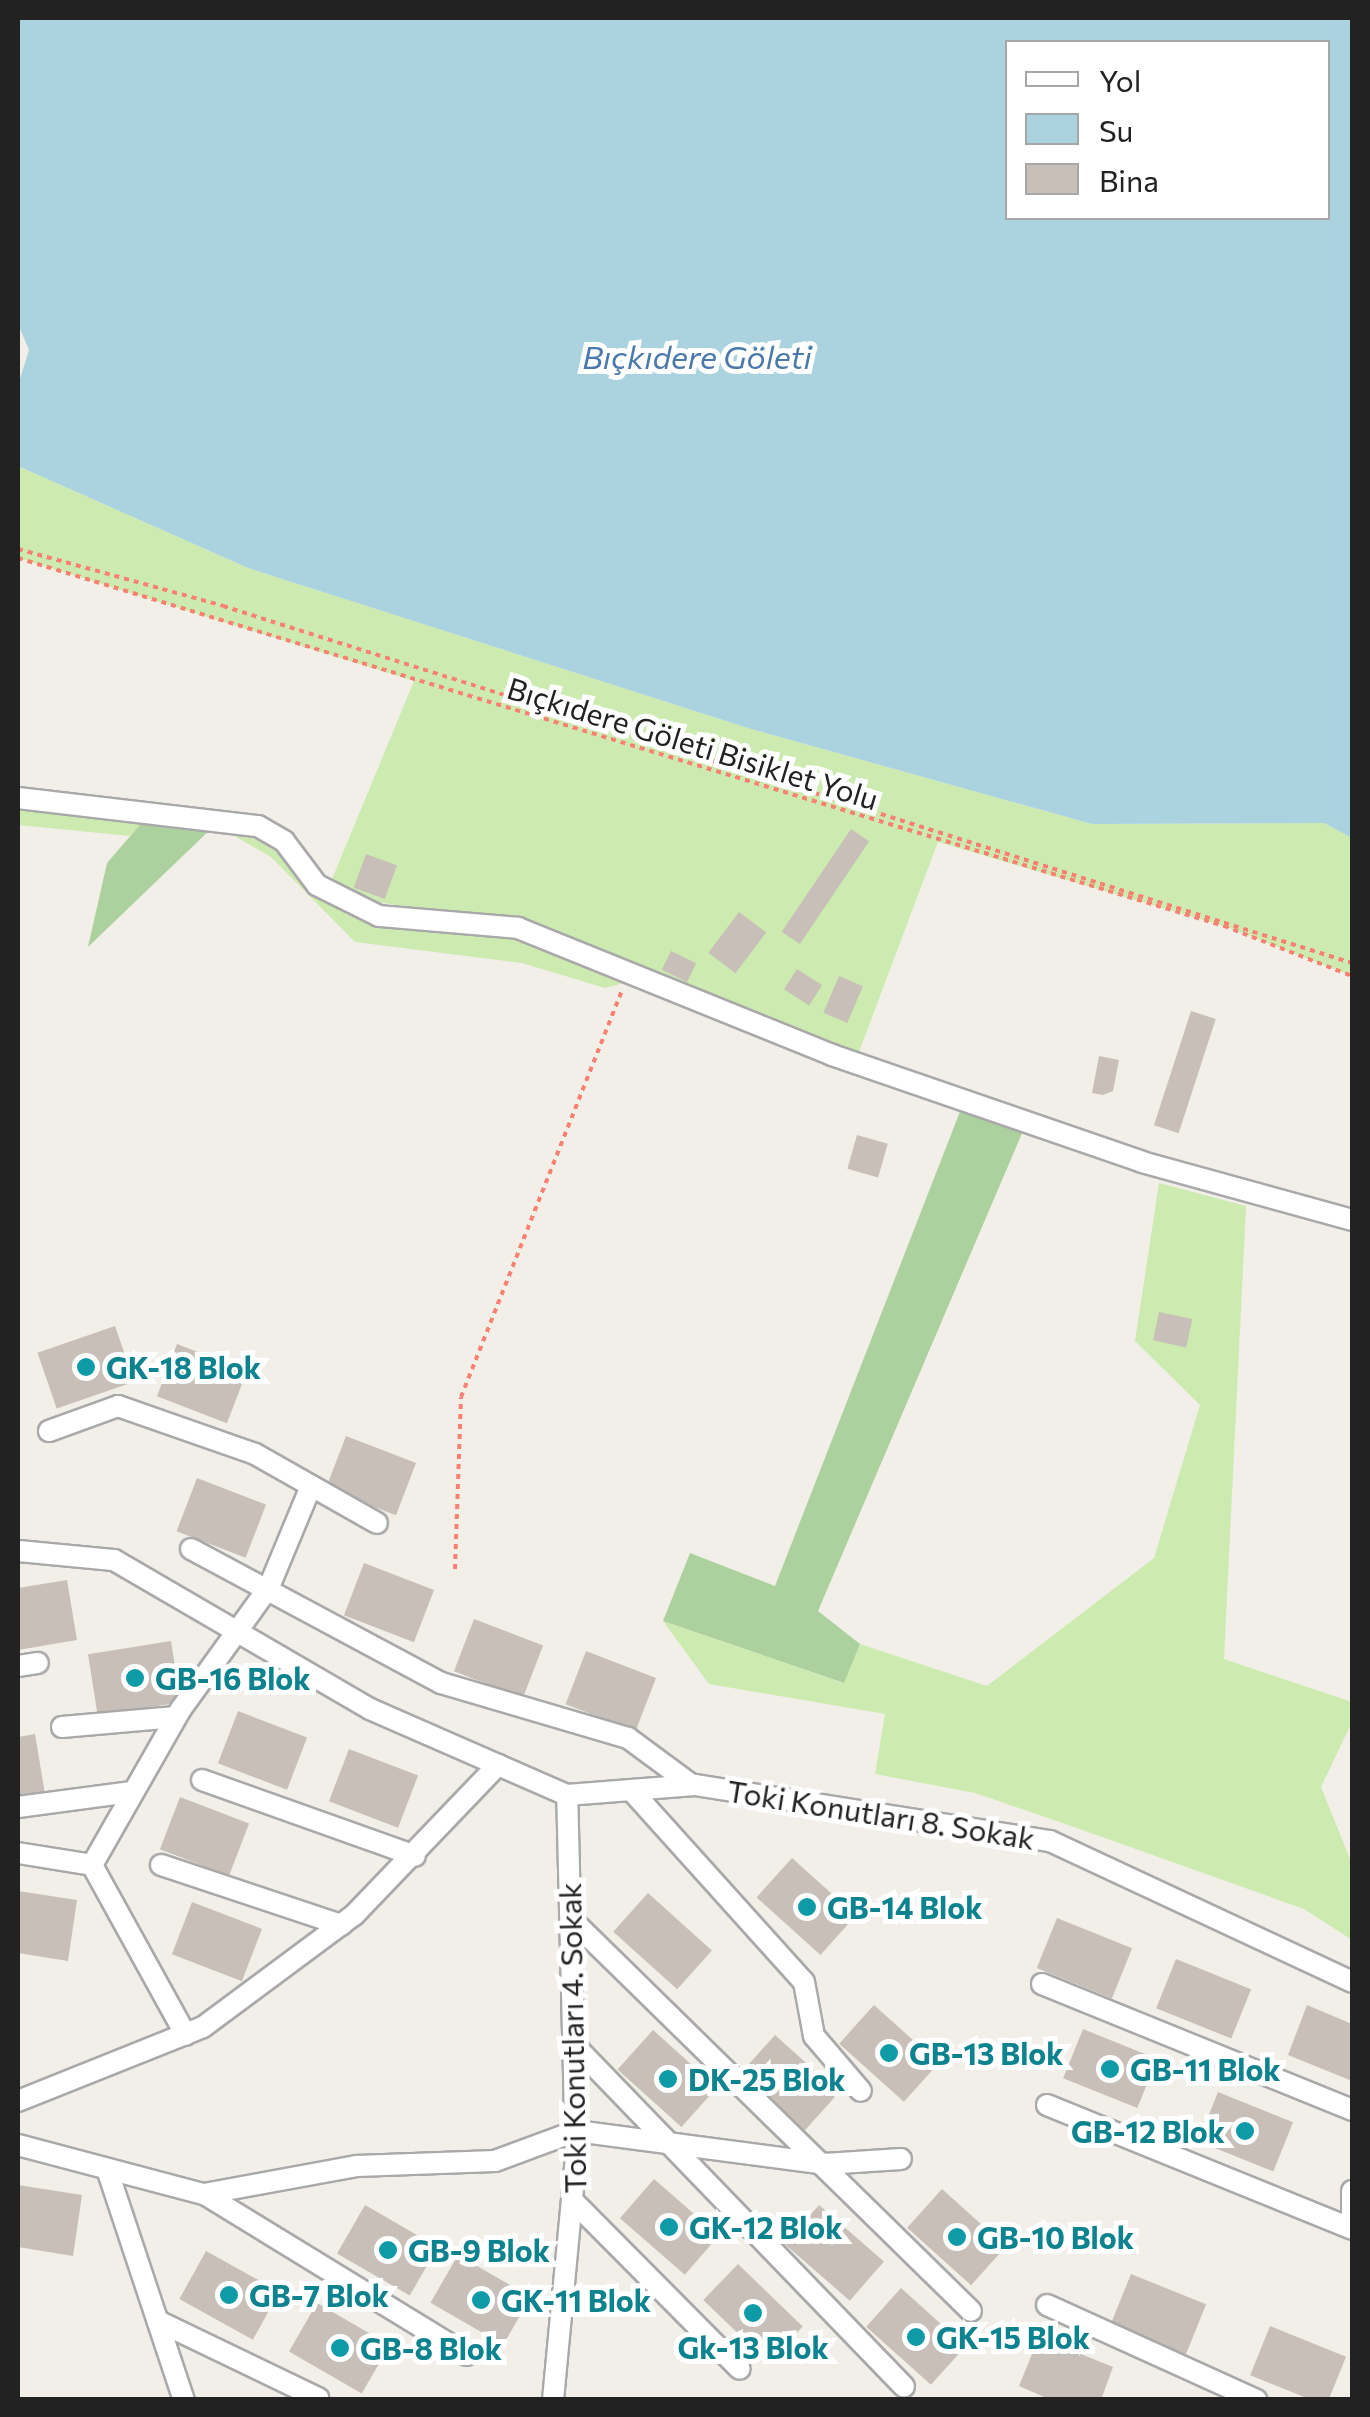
<!DOCTYPE html>
<html>
<head>
<meta charset="utf-8">
<style>
  body { margin:0 }
  #map { position:relative; width:1370px; height:2417px; overflow:hidden; background:#f2efe9; font-family:Commissioner,sans-serif }
  div>[style] { position:absolute }
  [style*='--x'] { left:calc(var(--x)*1px); top:calc(var(--y)*1px); width:calc(var(--w)*1px); rotate:calc(var(--a)*1deg) }
  .grass>* { inset:0; background:#cdebb0 }
  .forest>* { inset:0; background:#add19e }
  .water>* { inset:0; background:#aad3df }
  .building>* { inset:0; background:#c7bfb8; transform-origin:0 0 }
  .path>* { height:4px; margin-top:-2px; transform-origin:0; background:repeating-linear-gradient(90deg,#fa8072 0 5px,transparent 0 10px) }
  .roads { filter:drop-shadow(2px 0 #a9a9a9) drop-shadow(-2px 0 #a9a9a9) drop-shadow(0 2px #a9a9a9) drop-shadow(0 -2px #a9a9a9) }
  .minor>* { height:20px; margin:-10px; padding:0 10px; transform-origin:10px; border-radius:10px; background:#fff }
  .dots>* { width:28px; height:28px; translate:-50% -50%; box-sizing:border-box; border:5px solid #fff; border-radius:50% }
  span { translate:-50% -50%; white-space:nowrap; text-align:center; line-height:1.15; -webkit-text-stroke:10px #fff; paint-order:stroke }
  .street-label { font-size:30px; color:#222 }
  .culture-label { font-size:30px; color:#0d838f; font-weight:700 }
  .left { translate:0 -50%; text-align:left }
  .right { translate:-100% -50%; text-align:right }
  .water-label { font-size:32px; color:#4a7aab; font-style:italic }
  .frame { position:absolute; inset:0; border:20px solid #222; pointer-events:none }
  .legend { position:absolute; left:1005px; top:40px; width:325px; height:180px; box-sizing:border-box; background:#fff; border:2px solid #a7a7a7; margin:0; padding:12px 18px; list-style:none; font-size:30px; color:#222 }
  .legend li { display:flex; align-items:center; gap:20px; height:50px }
  .legend b { width:50px; border:2px solid #a7a7a7 }
</style>
</head>
<body>
<div id="map">
  <div class="grass">
    <i style="clip-path:polygon(18px 466px,248px 568px,751px 729px,1092px 824px,1324px 823px,1352px 838px,1352px 976px,1224px 926px,938px 842px,859px 1052px,532px 925px,369px 901px,330px 884px,414px 681px,18px 558px)"></i>
    <i style="clip-path:polygon(18px 806px,145px 819px,130px 836px,18px 825px)"></i>
    <i style="clip-path:polygon(215px 825px,272px 845px,347px 915px,514px 936px,624px 983px,605px 988px,522px 963px,355px 942px,271px 857px)"></i>
    <i style="clip-path:polygon(1159px 1183px,1246px 1206px,1224px 1659px,1352px 1702px,1352px 1722px,1321px 1787px,1352px 1864px,1352px 1940px,1304px 1909px,1071px 1826px,975px 1793px,875px 1774px,885px 1714px,709px 1684px,663px 1621px,843px 1683px,860px 1644px,987px 1686px,1154px 1558px,1200px 1405px,1135px 1341px)"></i>
  </div>
  <div class="forest">
    <i style="clip-path:polygon(145px 819px,215px 825px,88px 947px,107px 863px)"></i>
    <i style="clip-path:polygon(961px 1109px,1023px 1131px,818px 1611px,860px 1644px,844px 1683px,663px 1621px,690px 1553px,775px 1586px)"></i>
  </div>
  <div class="water">
    <i style="clip-path:polygon(evenodd,18px 18px,1352px 18px,1352px 838px,1324px 823px,1092px 824px,751px 729px,248px 568px,18px 466px,18px 385px,29px 350px,18px 324px,18px 18px,1008px 42px,1328px 42px,1328px 218px,1008px 218px,1008px 42px)"></i>
  </div>
  <div class="building">
    <i style="left:851px;top:829px;width:22px;height:124px;rotate:34deg"></i>
    <i style="left:366px;top:854px;width:33px;height:36px;rotate:20deg"></i>
    <i style="left:739px;top:912px;width:34px;height:51px;rotate:37deg"></i>
    <i style="left:671px;top:951px;width:28px;height:21px;rotate:26deg"></i>
    <i style="left:797px;top:969px;width:30px;height:24px;rotate:33deg"></i>
    <i style="left:839px;top:976px;width:26px;height:40px;rotate:23deg"></i>
    <i style="left:1191px;top:1011px;width:26px;height:120px;rotate:18deg"></i>
    <i style="clip-path:polygon(1099px 1056px,1119px 1060px,1113px 1091px,1103px 1095px,1092px 1093px)"></i>
    <i style="left:857px;top:1135px;width:32px;height:35px;rotate:16deg"></i>
    <i style="left:1159px;top:1312px;width:34px;height:29px;rotate:12deg"></i>
    <i style="left:115px;top:1326px;width:59px;height:82px;rotate:71deg"></i>
    <i style="left:177px;top:1344px;width:75px;height:56px;rotate:21deg"></i>
    <i style="left:346px;top:1436px;width:75px;height:56px;rotate:21deg"></i>
    <i style="left:197px;top:1478px;width:74px;height:57px;rotate:21deg"></i>
    <i style="left:364px;top:1563px;width:75px;height:56px;rotate:21deg"></i>
    <i style="clip-path:polygon(67px 1580px,77px 1640px,18px 1650px,18px 1588px)"></i>
    <i style="left:474px;top:1619px;width:74px;height:56px;rotate:21deg"></i>
    <i style="left:171px;top:1641px;width:62px;height:84px;rotate:81deg"></i>
    <i style="left:586px;top:1651px;width:75px;height:57px;rotate:21deg"></i>
    <i style="left:238px;top:1711px;width:74px;height:56px;rotate:21deg"></i>
    <i style="clip-path:polygon(35px 1734px,45px 1794px,18px 1798px,18px 1737px)"></i>
    <i style="left:349px;top:1749px;width:74px;height:56px;rotate:21deg"></i>
    <i style="left:180px;top:1797px;width:74px;height:56px;rotate:21deg"></i>
    <i style="left:792px;top:1858px;width:86px;height:53px;rotate:42deg"></i>
    <i style="clip-path:polygon(18px 1891px,77px 1900px,68px 1961px,18px 1953px)"></i>
    <i style="left:648px;top:1893px;width:86px;height:52px;rotate:42deg"></i>
    <i style="left:192px;top:1902px;width:75px;height:56px;rotate:21deg"></i>
    <i style="left:1057px;top:1918px;width:81px;height:54px;rotate:22deg"></i>
    <i style="left:1176px;top:1959px;width:81px;height:53px;rotate:22deg"></i>
    <i style="left:874px;top:2005px;width:87px;height:52px;rotate:42deg"></i>
    <i style="clip-path:polygon(1307px 2005px,1352px 2024px,1352px 2081px,1288px 2055px)"></i>
    <i style="left:1083px;top:2029px;width:80px;height:53px;rotate:22deg"></i>
    <i style="left:653px;top:2030px;width:86px;height:53px;rotate:42deg"></i>
    <i style="left:775px;top:2035px;width:86px;height:52px;rotate:42deg"></i>
    <i style="left:1218px;top:2092px;width:81px;height:53px;rotate:22deg"></i>
    <i style="left:654px;top:2179px;width:86px;height:52px;rotate:41deg"></i>
    <i style="clip-path:polygon(18px 2185px,82px 2195px,73px 2256px,18px 2247px)"></i>
    <i style="left:942px;top:2189px;width:86px;height:52px;rotate:42deg"></i>
    <i style="left:365px;top:2205px;width:84px;height:56px;rotate:30deg"></i>
    <i style="left:819px;top:2205px;width:86px;height:52px;rotate:41deg"></i>
    <i style="left:206px;top:2251px;width:84px;height:55px;rotate:29deg"></i>
    <i style="left:458px;top:2255px;width:84px;height:55px;rotate:30deg"></i>
    <i style="left:738px;top:2264px;width:90px;height:50px;rotate:44deg"></i>
    <i style="left:1131px;top:2274px;width:81px;height:54px;rotate:22deg"></i>
    <i style="left:901px;top:2288px;width:87px;height:52px;rotate:42deg"></i>
    <i style="left:317px;top:2303px;width:84px;height:56px;rotate:30deg"></i>
    <i style="left:1270px;top:2326px;width:82px;height:53px;rotate:22deg"></i>
    <i style="clip-path:polygon(1039px 2337px,1113px 2367px,1101px 2400px,1051px 2400px,1019px 2386px)"></i>
  </div>
  <div class="path">
    <i style="--x:18;--y:549;--w:213;--a:15.5"></i>
    <i style="--x:223;--y:606;--w:1184;--a:17.55"></i>
    <i style="--x:18;--y:558;--w:1261;--a:16.97"></i>
    <i style="--x:1224;--y:926;--w:137;--a:21.3"></i>
    <i style="--x:455;--y:1569;--w:172;--a:-88"></i>
    <i style="--x:461;--y:1397;--w:438;--a:-68.4"></i>
  </div>
  <div class="roads">
    <div class="minor">
      <i style="--x:18;--y:798;--w:242;--a:6.7"></i>
      <i style="--x:258;--y:826;--w:30;--a:30"></i>
      <i style="--x:284;--y:841;--w:55;--a:53.1"></i>
      <i style="--x:317;--y:885;--w:69;--a:26.6"></i>
      <i style="--x:379;--y:916;--w:140;--a:4.9"></i>
      <i style="--x:518;--y:928;--w:339;--a:22"></i>
      <i style="--x:832;--y:1055;--w:328;--a:19"></i>
      <i style="--x:1142;--y:1162;--w:218;--a:15.4"></i>
      <i style="--x:49;--y:1431;--w:73;--a:-19.9"></i>
      <i style="--x:118;--y:1406;--w:145;--a:19.3"></i>
      <i style="--x:255;--y:1454;--w:140;--a:29.5"></i>
      <i style="--x:191;--y:1549;--w:284;--a:28.2"></i>
      <i style="--x:441;--y:1683;--w:195;--a:16.4"></i>
      <i style="--x:628;--y:1738;--w:76;--a:36.4"></i>
      <i style="--x:18;--y:1551;--w:96;--a:5.4"></i>
      <i style="--x:114;--y:1560;--w:296;--a:30.2"></i>
      <i style="--x:370;--y:1709;--w:215;--a:23.6"></i>
      <i style="--x:567;--y:1795;--w:128;--a:-4.5"></i>
      <i style="--x:695;--y:1785;--w:359;--a:9"></i>
      <i style="--x:1050;--y:1841;--w:333;--a:25"></i>
      <i style="--x:18;--y:1666;--w:20;--a:-9"></i>
      <i style="--x:62;--y:1727;--w:114;--a:-5"></i>
      <i style="--x:202;--y:1780;--w:226;--a:19.6"></i>
      <i style="--x:631;--y:1790;--w:258;--a:48"></i>
      <i style="--x:804;--y:1982;--w:55;--a:79.5"></i>
      <i style="--x:814;--y:2036;--w:72;--a:49.5"></i>
      <i style="--x:18;--y:1807;--w:113;--a:-7.6"></i>
      <i style="--x:18;--y:1853;--w:75;--a:9.2"></i>
      <i style="--x:92;--y:1865;--w:194;--a:61.1"></i>
      <i style="--x:92;--y:1865;--w:180;--a:-60.3"></i>
      <i style="--x:181;--y:1709;--w:150;--a:-54.2"></i>
      <i style="--x:269;--y:1587;--w:104;--a:-67.4"></i>
      <i style="--x:161;--y:1865;--w:190;--a:18.4"></i>
      <i style="--x:573;--y:1921;--w:557;--a:44.42"></i>
      <i style="--x:1042;--y:1984;--w:335;--a:22.1"></i>
      <i style="--x:576;--y:2047;--w:472;--a:46"></i>
      <i style="--x:18;--y:2101;--w:199;--a:-21.8"></i>
      <i style="--x:203;--y:2027;--w:188;--a:-36.6"></i>
      <i style="--x:354;--y:1915;--w:208;--a:-46.2"></i>
      <i style="--x:1047;--y:2105;--w:329;--a:22.1"></i>
      <i style="--x:18;--y:2145;--w:192;--a:14.8"></i>
      <i style="--x:204;--y:2194;--w:156;--a:-10.4"></i>
      <i style="--x:357;--y:2166;--w:138;--a:-2.1"></i>
      <i style="--x:495;--y:2161;--w:86;--a:-20.3"></i>
      <i style="--x:576;--y:2131;--w:251;--a:7.5"></i>
      <i style="--x:825;--y:2164;--w:76;--a:-3.8"></i>
      <i style="--x:107;--y:2169;--w:243;--a:71.6"></i>
      <i style="--x:1352;--y:2191;--w:24;--a:90"></i>
      <i style="--x:206;--y:2195;--w:306;--a:31.5"></i>
      <i style="--x:574;--y:2202;--w:235;--a:45.2"></i>
      <i style="--x:1047;--y:2305;--w:230;--a:24.4"></i>
      <i style="--x:158;--y:2321;--w:178;--a:25.7"></i>
      <i style="--x:553;--y:2400;--w:245;--a:-84.6"></i>
      <i style="--x:576;--y:2156;--w:361;--a:-91.4"></i>
    </div>
  </div>
  <div class="dots">
    <i style="left:86px;top:1367px;background:#0f9aa8"></i>
    <i style="left:135px;top:1678px;background:#0f9aa8"></i>
    <i style="left:807px;top:1907px;background:#0f9aa8"></i>
    <i style="left:889px;top:2053px;background:#0f9aa8"></i>
    <i style="left:1110px;top:2069px;background:#0f9aa8"></i>
    <i style="left:668px;top:2079px;background:#0f9aa8"></i>
    <i style="left:1245px;top:2131px;background:#0f9aa8"></i>
    <i style="left:669px;top:2227px;background:#0f9aa8"></i>
    <i style="left:957px;top:2237px;background:#0f9aa8"></i>
    <i style="left:388px;top:2250px;background:#0f9aa8"></i>
    <i style="left:229px;top:2295px;background:#0f9aa8"></i>
    <i style="left:481px;top:2300px;background:#0f9aa8"></i>
    <i style="left:753px;top:2313px;background:#0f9aa8"></i>
    <i style="left:916px;top:2337px;background:#0f9aa8"></i>
    <i style="left:340px;top:2348px;background:#0f9aa8"></i>
  </div>
  <div class="street-label">
    <span style="left:693px;top:743px;rotate:17deg">Bıçkıdere Göleti Bisiklet Yolu</span>
    <span style="left:881px;top:1814px;rotate:9deg">Toki Konutları 8. Sokak</span>
    <span style="left:572px;top:2038px;rotate:-91deg">Toki Konutları 4. Sokak</span>
  </div>
  <div class="culture-label">
    <span class="left" style="left:106px;top:1367px">GK-18 Blok</span>
    <span class="left" style="left:155px;top:1678px">GB-16 Blok</span>
    <span class="left" style="left:827px;top:1907px">GB-14 Blok</span>
    <span class="left" style="left:909px;top:2053px">GB-13 Blok</span>
    <span class="left" style="left:1130px;top:2069px">GB-11 Blok</span>
    <span class="left" style="left:688px;top:2079px">DK-25 Blok</span>
    <span class="right" style="left:1225px;top:2131px">GB-12 Blok</span>
    <span class="left" style="left:689px;top:2227px">GK-12 Blok</span>
    <span class="left" style="left:977px;top:2237px">GB-10 Blok</span>
    <span class="left" style="left:408px;top:2250px">GB-9 Blok</span>
    <span class="left" style="left:249px;top:2295px">GB-7 Blok</span>
    <span class="left" style="left:501px;top:2300px">GK-11 Blok</span>
    <span class="left" style="left:936px;top:2337px">GK-15 Blok</span>
    <span style="left:753px;top:2347px">Gk-13 Blok</span>
    <span class="left" style="left:360px;top:2348px">GB-8 Blok</span>
  </div>
  <div class="water-label">
    <span style="left:697px;top:356px">Bıçkıdere Göleti</span>
  </div>
  <div class="frame"></div>
  <ul class="legend">
  <li><b style="height:12px;background:#fff"></b>Yol</li>
  <li><b style="height:28px;background:#aad3df"></b>Su</li>
  <li><b style="height:28px;background:#c7bfb8"></b>Bina</li>
  </ul>
</div>
</body>
</html>
